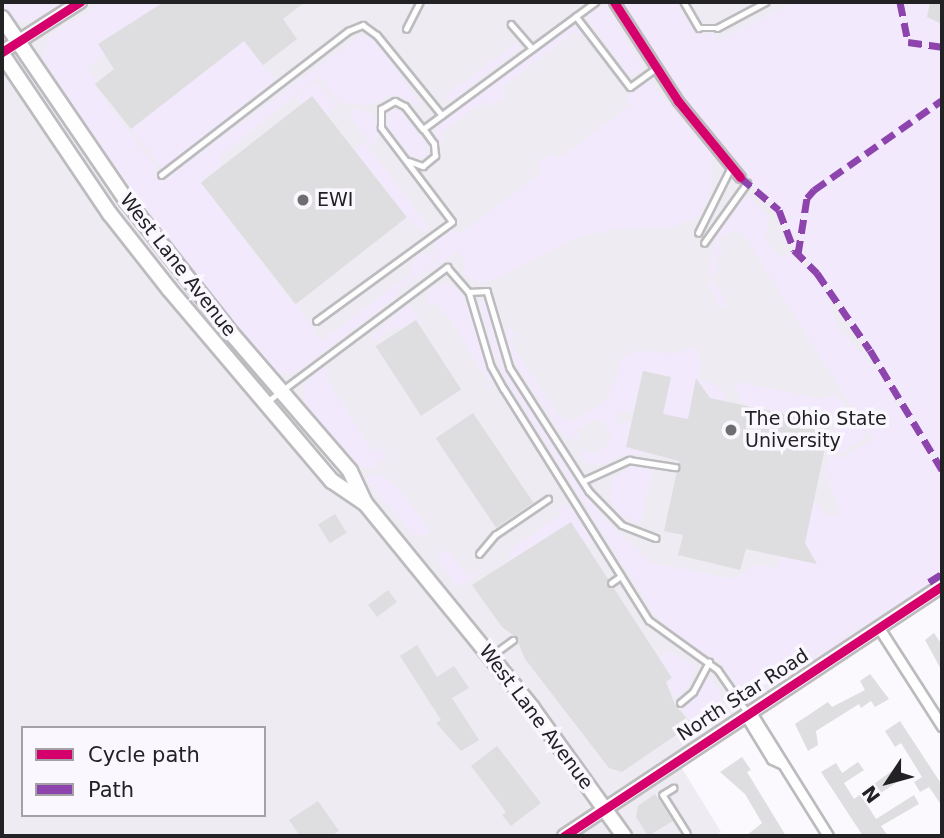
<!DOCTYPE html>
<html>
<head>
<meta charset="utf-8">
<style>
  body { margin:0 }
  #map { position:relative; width:944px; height:838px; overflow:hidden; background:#fbf9fd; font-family:"DejaVu Sans",sans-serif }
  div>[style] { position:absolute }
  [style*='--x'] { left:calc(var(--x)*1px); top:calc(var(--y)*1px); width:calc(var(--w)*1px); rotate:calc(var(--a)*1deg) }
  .built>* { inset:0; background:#eeebf3 }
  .green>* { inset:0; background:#f2eafc; transform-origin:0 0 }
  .building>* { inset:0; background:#dedde0; transform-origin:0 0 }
  .roads { filter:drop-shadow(2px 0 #bcbbbe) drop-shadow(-2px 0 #bcbbbe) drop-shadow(0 2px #bcbbbe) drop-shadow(0 -2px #bcbbbe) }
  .lane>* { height:4.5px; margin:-2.25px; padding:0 2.25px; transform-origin:2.25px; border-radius:2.25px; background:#fefeff }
  .street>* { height:9px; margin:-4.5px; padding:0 4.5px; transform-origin:4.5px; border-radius:4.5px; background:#fefeff }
  .secondary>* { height:12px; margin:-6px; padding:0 6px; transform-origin:6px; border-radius:6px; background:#fefeff }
  .primary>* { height:14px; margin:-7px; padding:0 7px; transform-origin:7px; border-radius:7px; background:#fefeff }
  .quiet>* { height:7px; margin-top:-3.5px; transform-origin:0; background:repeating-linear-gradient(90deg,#8e44ad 0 14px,transparent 0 21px) }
  .cycleway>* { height:9px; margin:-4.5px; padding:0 4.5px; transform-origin:4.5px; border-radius:4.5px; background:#d6006c }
  .dots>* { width:19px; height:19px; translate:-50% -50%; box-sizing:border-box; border:4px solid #faf8fe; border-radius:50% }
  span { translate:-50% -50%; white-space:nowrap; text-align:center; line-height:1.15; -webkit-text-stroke:7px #faf8fe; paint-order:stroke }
  .poi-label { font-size:19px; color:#222123 }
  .left { translate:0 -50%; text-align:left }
  .street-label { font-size:19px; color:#222123 }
  .frame { position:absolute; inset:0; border:4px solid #222123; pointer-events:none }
  .legend { position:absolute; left:21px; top:726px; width:245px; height:91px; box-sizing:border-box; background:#faf8fe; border:2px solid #a4a2a6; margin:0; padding:9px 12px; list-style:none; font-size:21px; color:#222123 }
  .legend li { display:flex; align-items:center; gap:14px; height:35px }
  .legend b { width:35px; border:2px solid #a4a2a6 }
  .north { position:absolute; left:853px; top:747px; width:70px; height:70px; -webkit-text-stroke:5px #faf8fe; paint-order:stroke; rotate:234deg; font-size:19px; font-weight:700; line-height:28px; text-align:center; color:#222123 }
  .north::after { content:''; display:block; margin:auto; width:24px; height:32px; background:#222123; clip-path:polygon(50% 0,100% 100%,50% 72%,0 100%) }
</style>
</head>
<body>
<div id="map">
  <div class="built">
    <i style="clip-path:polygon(evenodd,2px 2px,942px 2px,942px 586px,677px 760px,721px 832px,714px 836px,2px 836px,2px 2px,291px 393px,354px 464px,332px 481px,271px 410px,291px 393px,2px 2px,23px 728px,264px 728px,264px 815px,23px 815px,23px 728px)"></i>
  </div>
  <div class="green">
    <i style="clip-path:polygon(2px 2px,68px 2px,26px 23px,12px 17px)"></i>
    <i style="clip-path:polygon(103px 2px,164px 2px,99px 43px,105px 54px,87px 68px,97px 81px,93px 84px,157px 168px,154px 171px,162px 182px,359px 36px,373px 37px,423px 108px,395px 94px,370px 105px,340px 103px,319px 77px,219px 157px,223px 163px,200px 182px,293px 304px,296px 302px,321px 341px,410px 274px,416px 256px,421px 252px,425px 256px,432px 251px,430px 245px,436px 259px,397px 291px,399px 295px,297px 372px,280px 373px,269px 366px,120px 180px,43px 58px,49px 36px)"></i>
    <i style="clip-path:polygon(621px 2px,675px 2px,696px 33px,714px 34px,717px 41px,795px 2px,942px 2px,942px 466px,818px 273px,794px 250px,779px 210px,740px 177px,745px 172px,691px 108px)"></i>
    <i style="clip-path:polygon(606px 5px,643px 68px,635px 75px,628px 74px,588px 20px,590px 12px)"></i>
    <i style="clip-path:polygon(571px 26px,578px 28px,584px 38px,575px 32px,501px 88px,505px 97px,491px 107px,484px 101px,440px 134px,445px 141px,440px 144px,434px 136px,437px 127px)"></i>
    <i style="left:244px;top:41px;width:50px;height:143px;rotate:52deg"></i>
    <i style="clip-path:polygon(518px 41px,519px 49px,454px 99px,441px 99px)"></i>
    <i style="clip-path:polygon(649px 80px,711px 154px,712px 185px,700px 216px,673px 227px,614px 229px,576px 238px,496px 279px,478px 284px,475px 272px,475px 284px,463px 273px,465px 260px,458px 251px,400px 292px,437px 261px,433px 243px,452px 228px,458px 235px,542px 173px,538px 163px,552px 153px,559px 159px,630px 105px,626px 97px)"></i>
    <i style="clip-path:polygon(317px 82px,337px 105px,327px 115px,313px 96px,302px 104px,297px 97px)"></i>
    <i style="clip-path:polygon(353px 109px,373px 114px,378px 134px,373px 147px,350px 117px)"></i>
    <i style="clip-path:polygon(391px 109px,401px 111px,427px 146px,425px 158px,412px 157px,386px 123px)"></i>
    <i style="clip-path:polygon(365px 142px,430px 228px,424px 232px,406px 218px,354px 150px)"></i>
    <i style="clip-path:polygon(750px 196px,769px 217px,765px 237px,775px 252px,781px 257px,790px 254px,814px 274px,826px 292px,836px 325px,888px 383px,893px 400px,907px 414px,942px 474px,942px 577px,760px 696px,756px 695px,928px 583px,758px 691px,742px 693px,720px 662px,678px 637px,654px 614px,505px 378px,493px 350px,480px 302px,486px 301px,505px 370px,565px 465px,604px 519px,652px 563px,734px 579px,757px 564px,778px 568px,781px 556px,816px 564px,805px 543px,814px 500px,829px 517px,838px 514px,839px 506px,825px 474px,830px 455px,843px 458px,872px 439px,744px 235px,732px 231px,718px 240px,724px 251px,715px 258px,717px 272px,710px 277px,729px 305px,721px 308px,709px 288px,711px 264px,716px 237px,736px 201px)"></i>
    <i style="clip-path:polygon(443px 283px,456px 288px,466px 303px,493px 380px,492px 387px,489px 389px,486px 388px,492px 381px,485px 377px,447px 313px,440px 317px,443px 312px,437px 303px,432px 306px,426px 298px,429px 290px)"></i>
    <i style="clip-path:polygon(409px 304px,423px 324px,420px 327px,415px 320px,400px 330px,396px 326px,374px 341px,371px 337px)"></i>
    <i style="clip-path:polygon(508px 325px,517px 335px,510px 341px,560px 419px,567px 416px,572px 422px,611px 397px,608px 391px,616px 379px,621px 359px,638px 350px,674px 354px,693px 347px,702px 361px,698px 380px,716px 384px,728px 402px,710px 398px,696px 379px,688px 419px,660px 426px,671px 377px,643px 371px,634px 412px,624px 411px,615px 418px,619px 424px,632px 421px,646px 453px,619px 456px,600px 465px,585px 463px,579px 457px,583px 451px,587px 449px,593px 455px,610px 443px,611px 435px,602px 421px,595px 419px,577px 430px,579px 439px,566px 438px,515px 363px,507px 340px)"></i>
    <i style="clip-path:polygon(324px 367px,331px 371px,325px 376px,373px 452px,381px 448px,386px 456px,373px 469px,354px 465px,304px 405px,303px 386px)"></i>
    <i style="clip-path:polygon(737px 382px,823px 399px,836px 393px,867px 435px,841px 453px,831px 450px,837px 421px,745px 406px,735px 389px)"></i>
    <i style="clip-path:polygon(631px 466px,653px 470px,640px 524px,621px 515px,609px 499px,612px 479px)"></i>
    <i style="clip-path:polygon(378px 474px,396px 485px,429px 529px,428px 534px,414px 535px,365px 478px)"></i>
    <i style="clip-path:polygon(562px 505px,569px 506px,592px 540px,588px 546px,606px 576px,571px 522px,505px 564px,511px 556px,509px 550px,556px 518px,561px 513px,555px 509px)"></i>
    <i style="clip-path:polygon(448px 551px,469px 577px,508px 554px,458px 587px,437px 561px,441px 552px)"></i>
    <i style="clip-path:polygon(669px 651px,695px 666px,687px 688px,676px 698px,666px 682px,672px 677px,659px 658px)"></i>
    <i style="clip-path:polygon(709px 677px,722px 695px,721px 705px,692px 724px,681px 707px)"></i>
  </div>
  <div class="building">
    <i style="clip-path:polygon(164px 2px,305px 2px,283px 19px,297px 39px,263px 65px,244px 41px,131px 129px,95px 84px,114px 69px,98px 44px)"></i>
    <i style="clip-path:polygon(930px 2px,942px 2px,942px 24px,927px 17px)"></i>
    <i style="left:312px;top:96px;width:154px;height:141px;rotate:52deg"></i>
    <i style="left:416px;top:320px;width:83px;height:48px;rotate:57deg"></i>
    <i style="clip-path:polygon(643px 371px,671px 377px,663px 414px,688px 419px,696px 378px,710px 398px,830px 424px,805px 543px,817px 564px,746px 549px,740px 570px,678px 555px,683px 535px,664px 531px,679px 461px,626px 447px)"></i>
    <i style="left:473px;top:413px;width:108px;height:45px;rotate:56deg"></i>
    <i style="left:335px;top:514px;width:22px;height:20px;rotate:58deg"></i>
    <i style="clip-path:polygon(571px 522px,608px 579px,607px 585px,613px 587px,672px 678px,666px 682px,675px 705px,692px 724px,622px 772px,609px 768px,525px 659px,516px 637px,502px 627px,472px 585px)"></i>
    <i style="left:388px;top:590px;width:15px;height:25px;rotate:53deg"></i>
    <i style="clip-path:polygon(934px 633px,942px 645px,942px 671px,925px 640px)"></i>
    <i style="clip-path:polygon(417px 645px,437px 677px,454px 666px,469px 688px,452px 698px,479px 740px,461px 751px,436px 723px,441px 720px,400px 656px)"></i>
    <i style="clip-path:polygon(870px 674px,889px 699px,875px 707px,871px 701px,861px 708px,859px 704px,816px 731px,818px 745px,808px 751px,795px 724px,828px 702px,832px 707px,865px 690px,860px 681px)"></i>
    <i style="clip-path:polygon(900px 721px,942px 785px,942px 806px,929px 787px,920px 792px,914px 782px,922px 777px,901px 743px,895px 747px,885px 731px)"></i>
    <i style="clip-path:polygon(497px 746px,541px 803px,511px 826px,502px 815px,506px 812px,471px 766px)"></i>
    <i style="clip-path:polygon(742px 757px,751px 770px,747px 772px,786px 836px,746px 836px,762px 823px,745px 794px,720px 772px)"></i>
    <i style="clip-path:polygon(858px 762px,864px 770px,844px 783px,854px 799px,893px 770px,900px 780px,866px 803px,876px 819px,914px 795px,919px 804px,881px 826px,888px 836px,863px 836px,821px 772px,836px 763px,842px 773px)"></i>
    <i style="clip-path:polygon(655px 794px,673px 821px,648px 836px,636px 817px,638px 806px)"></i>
    <i style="clip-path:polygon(318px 801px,339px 831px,331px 836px,300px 836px,289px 820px)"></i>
  </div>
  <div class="roads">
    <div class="lane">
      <i style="--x:684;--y:2;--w:30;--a:60"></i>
      <i style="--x:699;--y:28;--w:18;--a:0"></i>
      <i style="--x:717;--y:28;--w:55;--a:-28"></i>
      <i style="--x:576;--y:16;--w:89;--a:52.7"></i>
      <i style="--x:630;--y:87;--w:31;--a:-36"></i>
      <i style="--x:511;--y:24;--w:32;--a:49"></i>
      <i style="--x:406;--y:29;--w:30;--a:-63"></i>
      <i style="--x:409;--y:161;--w:15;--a:20"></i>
      <i style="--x:423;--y:166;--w:16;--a:-40"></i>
      <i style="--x:435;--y:156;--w:12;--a:-95"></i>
      <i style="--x:434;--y:144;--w:19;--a:-126"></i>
      <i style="--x:161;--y:175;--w:236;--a:-37.6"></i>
      <i style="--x:348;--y:31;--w:16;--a:-22"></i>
      <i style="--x:363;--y:25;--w:17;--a:36"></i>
      <i style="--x:377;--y:35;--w:103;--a:50.9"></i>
      <i style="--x:698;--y:233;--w:74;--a:-63.4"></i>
      <i style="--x:704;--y:243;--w:74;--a:-54.4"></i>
      <i style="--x:469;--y:292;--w:18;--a:-3"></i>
      <i style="--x:487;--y:291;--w:80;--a:73.4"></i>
      <i style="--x:510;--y:368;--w:146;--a:57.3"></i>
      <i style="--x:589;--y:491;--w:47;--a:45.9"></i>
      <i style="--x:622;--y:525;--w:36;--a:21"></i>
      <i style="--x:316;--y:321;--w:168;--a:-36.1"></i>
      <i style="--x:452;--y:222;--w:118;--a:-127.1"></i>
      <i style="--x:381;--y:128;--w:19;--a:-90"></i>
      <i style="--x:381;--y:109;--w:16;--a:-30"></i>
      <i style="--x:395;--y:101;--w:11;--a:27"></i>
      <i style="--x:405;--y:106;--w:29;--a:52"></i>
      <i style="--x:423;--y:129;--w:214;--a:-36.4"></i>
      <i style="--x:268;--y:401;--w:224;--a:-36.8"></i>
      <i style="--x:447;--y:267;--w:33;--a:49"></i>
      <i style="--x:469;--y:292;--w:77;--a:73.4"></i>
      <i style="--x:491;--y:366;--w:26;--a:61"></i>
      <i style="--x:504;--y:389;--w:273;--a:57.9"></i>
      <i style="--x:649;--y:620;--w:85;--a:35.9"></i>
      <i style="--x:718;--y:670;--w:52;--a:55.1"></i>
      <i style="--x:583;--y:481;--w:51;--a:-24.5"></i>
      <i style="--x:629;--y:460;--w:47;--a:8.7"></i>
      <i style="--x:479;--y:554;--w:25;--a:-50"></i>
      <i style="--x:495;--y:535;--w:64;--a:-34.2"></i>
      <i style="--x:611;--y:583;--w:12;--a:-35"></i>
      <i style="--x:491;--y:656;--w:27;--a:-36"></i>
      <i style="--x:680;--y:703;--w:17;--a:-40"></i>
      <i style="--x:693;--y:692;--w:34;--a:-62"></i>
      <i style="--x:674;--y:788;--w:13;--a:148"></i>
      <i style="--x:663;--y:795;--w:45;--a:57.7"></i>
    </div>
    <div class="street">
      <i style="--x:614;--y:2;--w:118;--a:57.1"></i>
      <i style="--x:678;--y:101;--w:98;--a:50.8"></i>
      <i style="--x:879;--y:628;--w:117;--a:57.3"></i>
      <i style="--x:750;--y:711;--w:147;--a:58"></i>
      <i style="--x:747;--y:718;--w:48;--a:58.6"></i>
      <i style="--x:772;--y:759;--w:10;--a:24"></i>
    </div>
    <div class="secondary">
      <i style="--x:2;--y:52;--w:93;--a:-32.7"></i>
      <i style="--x:564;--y:836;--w:453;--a:-33.5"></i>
    </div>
    <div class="primary">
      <i style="--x:2;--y:18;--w:222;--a:55.7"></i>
      <i style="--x:127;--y:201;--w:168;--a:51.8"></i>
      <i style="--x:231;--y:333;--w:182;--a:49.2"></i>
      <i style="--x:350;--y:471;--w:35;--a:65"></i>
      <i style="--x:365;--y:503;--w:264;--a:50.8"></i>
      <i style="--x:532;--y:708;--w:158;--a:54.3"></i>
      <i style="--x:2;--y:54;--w:193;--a:56"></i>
      <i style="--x:110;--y:214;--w:95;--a:51.8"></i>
      <i style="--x:169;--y:289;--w:252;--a:49.7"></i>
      <i style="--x:332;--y:481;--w:40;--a:34"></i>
    </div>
  </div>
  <div class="quiet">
    <i style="--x:900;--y:2;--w:41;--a:78.7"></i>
    <i style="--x:908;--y:42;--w:34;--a:8"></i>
    <i style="--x:740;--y:177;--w:51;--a:40.2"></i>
    <i style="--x:779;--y:210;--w:43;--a:69.4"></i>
    <i style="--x:794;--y:250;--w:33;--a:45"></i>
    <i style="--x:817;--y:273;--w:93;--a:55.5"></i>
    <i style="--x:870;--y:350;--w:140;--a:59"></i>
    <i style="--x:798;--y:254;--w:57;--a:-80.9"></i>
    <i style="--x:807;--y:198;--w:11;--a:-49"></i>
    <i style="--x:814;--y:190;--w:156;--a:-35.1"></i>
    <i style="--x:929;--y:582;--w:15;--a:-32"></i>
  </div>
  <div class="cycleway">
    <i style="--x:614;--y:2;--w:118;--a:57.1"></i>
    <i style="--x:678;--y:101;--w:98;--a:50.8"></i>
    <i style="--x:2;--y:52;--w:93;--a:-32.7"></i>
    <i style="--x:564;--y:836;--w:453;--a:-33.5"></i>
  </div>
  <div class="dots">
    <i style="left:303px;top:200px;background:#6e6d6f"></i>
    <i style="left:731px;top:430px;background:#6e6d6f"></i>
  </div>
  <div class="poi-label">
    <span class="left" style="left:317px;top:200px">EWI</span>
    <span class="left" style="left:745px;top:430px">The Ohio State<br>University</span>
  </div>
  <div class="street-label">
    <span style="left:178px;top:265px;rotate:52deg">West Lane Avenue</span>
    <span style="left:743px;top:695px;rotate:-33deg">North Star Road</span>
    <span style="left:536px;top:717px;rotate:53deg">West Lane Avenue</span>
  </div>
  <div class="frame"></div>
  <ul class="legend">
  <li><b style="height:9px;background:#d6006c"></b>Cycle path</li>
  <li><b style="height:9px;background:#8e44ad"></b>Path</li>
  </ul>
  <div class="north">N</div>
</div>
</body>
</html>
